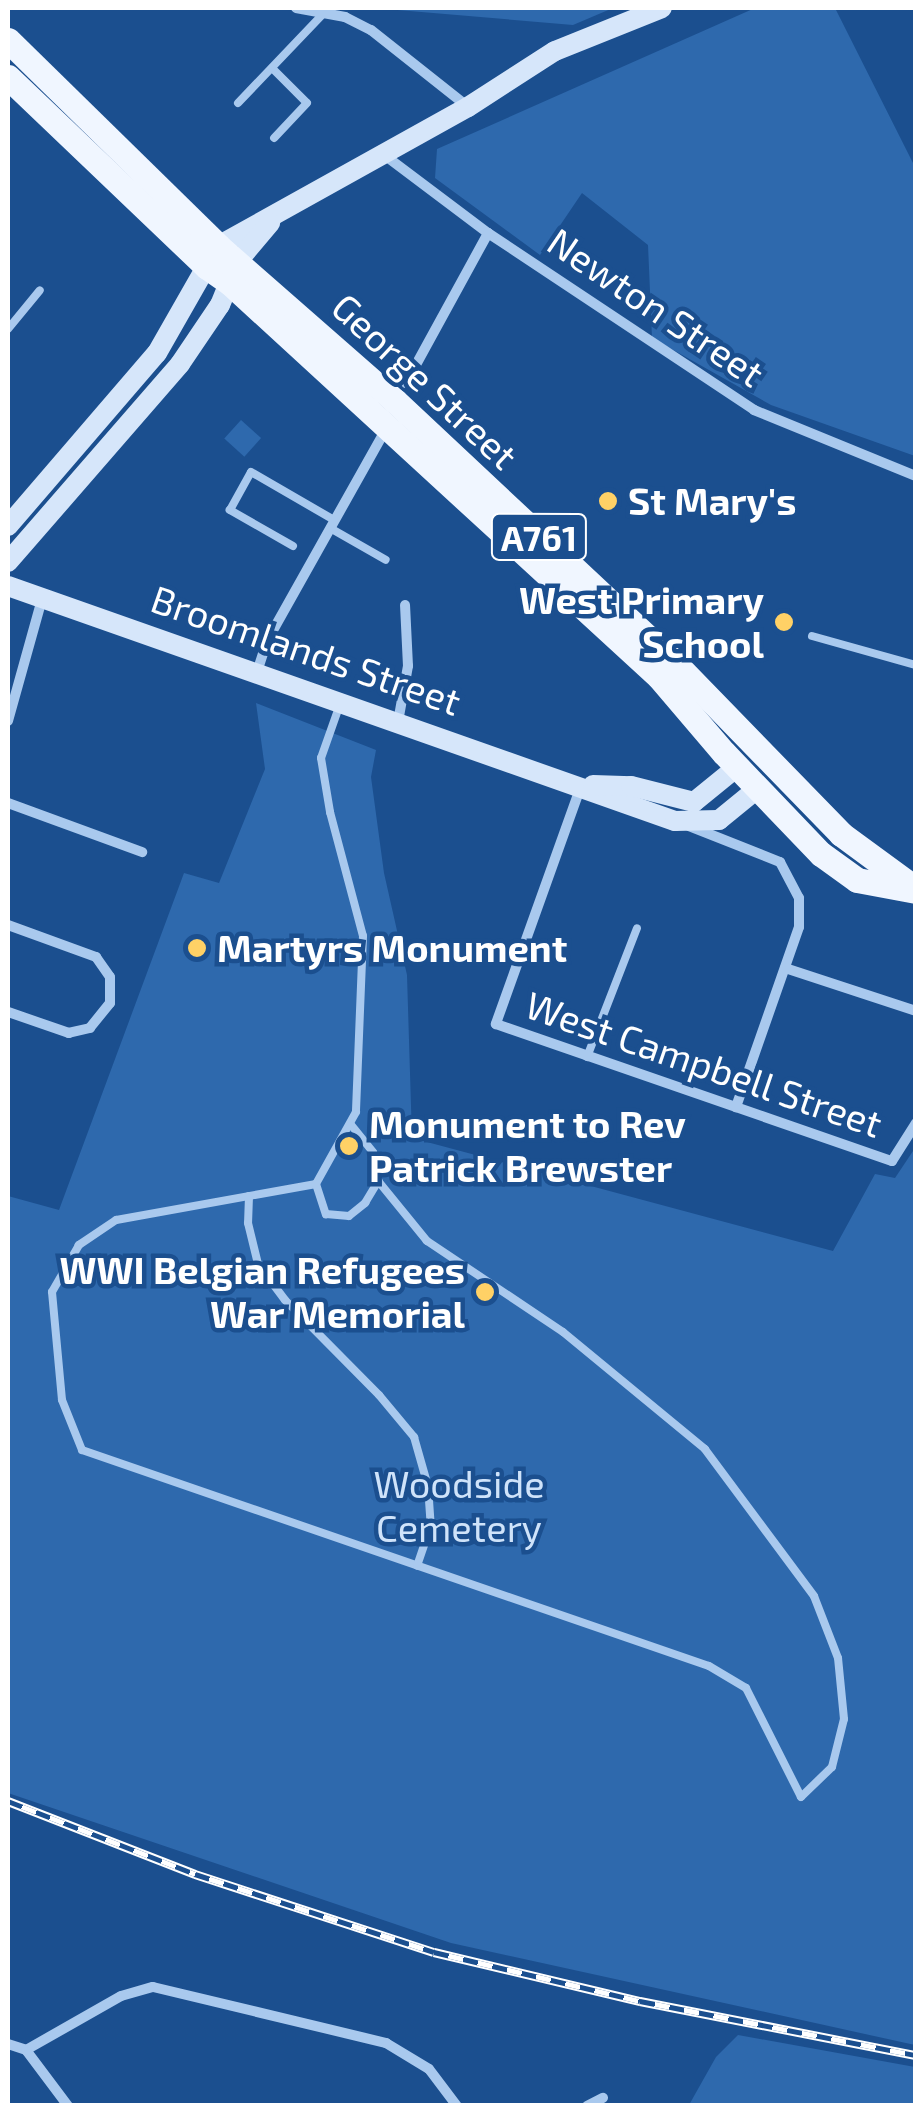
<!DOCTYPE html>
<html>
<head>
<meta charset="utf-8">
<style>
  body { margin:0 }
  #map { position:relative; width:923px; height:2113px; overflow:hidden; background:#1b4f8f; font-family:"Exo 2",sans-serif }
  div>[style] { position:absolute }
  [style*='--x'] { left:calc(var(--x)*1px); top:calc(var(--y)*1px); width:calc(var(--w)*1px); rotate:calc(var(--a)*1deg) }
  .green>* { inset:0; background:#2e69ad; transform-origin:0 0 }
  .service>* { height:8px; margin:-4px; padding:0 4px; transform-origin:4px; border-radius:4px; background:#a9c9ee }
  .minor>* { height:10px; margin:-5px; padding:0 5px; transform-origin:5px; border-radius:5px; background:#a9c9ee }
  .secondary>* { height:20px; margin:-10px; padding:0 10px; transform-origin:10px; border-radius:10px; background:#d6e6fa }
  .primary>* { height:25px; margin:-12.5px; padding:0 12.5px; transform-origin:12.5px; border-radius:12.5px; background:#f0f6ff }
  .rail>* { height:9px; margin-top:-4.5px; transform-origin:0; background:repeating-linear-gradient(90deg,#1b4f8f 0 15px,#fff 0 30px); box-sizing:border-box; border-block:2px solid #fff }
  .dots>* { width:28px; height:28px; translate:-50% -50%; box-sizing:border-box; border:5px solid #1b4f8f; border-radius:50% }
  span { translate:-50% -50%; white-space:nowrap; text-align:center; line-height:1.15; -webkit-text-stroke:9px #1b4f8f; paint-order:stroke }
  .shield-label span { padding:2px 8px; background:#1b4f8f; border:2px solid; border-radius:8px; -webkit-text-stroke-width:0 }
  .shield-label { font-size:35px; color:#fff; font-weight:700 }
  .street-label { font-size:38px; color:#fff }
  .poi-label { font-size:38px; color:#fff; font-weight:700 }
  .left { translate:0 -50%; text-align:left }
  .right { translate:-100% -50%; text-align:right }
  .park-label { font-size:38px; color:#cfe3fa }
  .frame { position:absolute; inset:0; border:10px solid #fff; pointer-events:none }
</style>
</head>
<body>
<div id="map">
  <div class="green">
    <i style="clip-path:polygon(374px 8px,613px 8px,573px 25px)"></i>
    <i style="clip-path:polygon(755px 8px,835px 8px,915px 167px,915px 456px,771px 405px,652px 338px,648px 245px,582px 193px,540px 255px,435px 178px,437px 149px)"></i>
    <i style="left:241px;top:420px;width:27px;height:25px;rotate:42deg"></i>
    <i style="clip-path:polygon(256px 703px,376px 750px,371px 777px,384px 873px,407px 975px,412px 1138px,833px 1251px,875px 1174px,895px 1178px,915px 1148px,915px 2045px,451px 1943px,8px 1793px,8px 1196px,59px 1210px,184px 873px,219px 883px,265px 769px)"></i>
    <i style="clip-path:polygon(738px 2035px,915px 2067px,915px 2105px,689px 2105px,716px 2057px)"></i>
  </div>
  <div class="service">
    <i style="--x:272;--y:68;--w:49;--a:45"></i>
    <i style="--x:307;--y:103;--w:48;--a:133.3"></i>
    <i style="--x:238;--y:103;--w:124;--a:-46.3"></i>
    <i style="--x:8;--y:329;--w:50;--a:-50.6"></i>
    <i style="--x:330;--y:528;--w:64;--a:29.7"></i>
    <i style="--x:293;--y:546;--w:73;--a:-150.3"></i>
    <i style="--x:230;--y:510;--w:43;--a:-61.1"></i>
    <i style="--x:251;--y:472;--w:96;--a:30"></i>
    <i style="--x:812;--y:636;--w:108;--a:15.6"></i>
    <i style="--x:339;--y:707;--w:54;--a:109.4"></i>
    <i style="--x:321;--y:758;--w:55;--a:80.5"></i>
    <i style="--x:330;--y:812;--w:128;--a:75.1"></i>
    <i style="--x:363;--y:936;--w:176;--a:92.3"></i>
    <i style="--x:356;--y:1112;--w:82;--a:119.1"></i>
    <i style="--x:316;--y:1184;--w:203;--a:169.8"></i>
    <i style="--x:116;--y:1220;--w:45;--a:146"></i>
    <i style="--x:79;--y:1245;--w:54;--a:119.9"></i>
    <i style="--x:52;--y:1292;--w:108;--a:84.7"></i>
    <i style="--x:62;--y:1400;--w:54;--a:68.2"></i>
    <i style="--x:82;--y:1450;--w:663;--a:19.01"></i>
    <i style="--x:709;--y:1666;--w:43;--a:30.7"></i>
    <i style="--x:746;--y:1688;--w:122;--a:63.2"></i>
    <i style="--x:801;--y:1797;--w:43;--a:-44.1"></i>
    <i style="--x:832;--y:1767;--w:49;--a:-76"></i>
    <i style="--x:844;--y:1719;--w:61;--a:-95.6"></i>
    <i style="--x:838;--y:1658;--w:66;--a:-111.2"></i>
    <i style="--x:814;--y:1596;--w:183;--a:-126.6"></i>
    <i style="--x:705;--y:1449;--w:184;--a:-140.5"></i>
    <i style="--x:563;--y:1332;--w:164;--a:-146.2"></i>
    <i style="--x:427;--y:1241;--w:77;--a:-129.2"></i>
    <i style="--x:378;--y:1181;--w:29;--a:-100"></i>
    <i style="--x:373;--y:1152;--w:35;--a:-129"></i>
    <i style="--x:587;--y:1057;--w:138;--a:-68.8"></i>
    <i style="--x:316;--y:1184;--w:32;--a:72"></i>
    <i style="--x:326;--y:1214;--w:23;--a:5"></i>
    <i style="--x:349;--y:1216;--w:21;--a:-39"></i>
    <i style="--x:365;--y:1203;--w:26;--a:-59"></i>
    <i style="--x:249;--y:1196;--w:27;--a:92"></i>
    <i style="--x:248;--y:1223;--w:42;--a:76.3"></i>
    <i style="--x:258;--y:1264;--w:45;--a:53.1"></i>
    <i style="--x:285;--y:1300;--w:134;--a:45.3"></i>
    <i style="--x:379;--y:1395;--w:55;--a:50.2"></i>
    <i style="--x:414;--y:1437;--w:51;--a:74.1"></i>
    <i style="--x:428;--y:1486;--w:39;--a:86"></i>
    <i style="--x:431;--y:1525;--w:43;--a:108.9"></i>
  </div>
  <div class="minor">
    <i style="--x:296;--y:8;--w:50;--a:10.4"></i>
    <i style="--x:345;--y:17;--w:29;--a:27"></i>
    <i style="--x:371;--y:30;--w:124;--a:38.4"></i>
    <i style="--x:383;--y:154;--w:131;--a:37"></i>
    <i style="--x:488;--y:233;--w:320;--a:33.6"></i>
    <i style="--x:754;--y:410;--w:175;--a:22.2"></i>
    <i style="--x:406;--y:383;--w:171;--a:-61.3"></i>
    <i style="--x:257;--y:672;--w:33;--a:-72"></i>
    <i style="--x:267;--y:641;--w:243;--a:-60.7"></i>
    <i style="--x:8;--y:721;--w:127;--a:-74.4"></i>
    <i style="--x:398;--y:722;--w:57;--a:-79.9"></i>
    <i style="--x:408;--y:666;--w:61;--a:-92.8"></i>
    <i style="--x:581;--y:786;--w:253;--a:109.7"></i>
    <i style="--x:496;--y:1024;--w:419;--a:19.1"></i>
    <i style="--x:892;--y:1161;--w:45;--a:-57.7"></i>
    <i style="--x:8;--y:803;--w:143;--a:20.1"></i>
    <i style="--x:689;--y:826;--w:98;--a:21.6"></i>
    <i style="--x:780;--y:862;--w:41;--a:62.2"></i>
    <i style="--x:799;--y:898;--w:29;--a:90"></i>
    <i style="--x:799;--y:927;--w:191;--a:109.3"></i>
    <i style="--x:8;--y:925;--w:94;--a:20"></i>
    <i style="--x:96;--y:957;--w:24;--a:55"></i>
    <i style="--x:110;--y:977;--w:26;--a:90"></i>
    <i style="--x:110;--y:1003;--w:32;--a:129"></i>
    <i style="--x:90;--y:1028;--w:22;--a:167"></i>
    <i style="--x:69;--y:1033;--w:65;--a:-161"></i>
    <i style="--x:785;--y:968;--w:138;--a:18.2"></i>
    <i style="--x:8;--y:2044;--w:19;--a:18"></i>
    <i style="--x:26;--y:2050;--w:70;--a:53.1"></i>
    <i style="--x:26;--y:2050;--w:109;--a:-29.6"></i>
    <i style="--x:121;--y:1996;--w:33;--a:-16"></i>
    <i style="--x:153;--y:1987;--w:240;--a:13.5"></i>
    <i style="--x:386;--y:2043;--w:50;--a:31.2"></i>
    <i style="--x:429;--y:2069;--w:46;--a:52.9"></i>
    <i style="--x:587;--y:2106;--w:18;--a:-27"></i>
  </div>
  <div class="secondary">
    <i style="--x:8;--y:526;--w:228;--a:-49.3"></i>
    <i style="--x:157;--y:353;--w:123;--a:-60.3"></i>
    <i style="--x:218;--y:246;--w:286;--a:-29.1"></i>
    <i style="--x:468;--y:107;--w:103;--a:-32.8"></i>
    <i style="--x:555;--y:51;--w:115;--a:-21.9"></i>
    <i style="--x:8;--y:562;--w:262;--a:-49"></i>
    <i style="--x:180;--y:364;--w:71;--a:-55.9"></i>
    <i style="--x:220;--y:305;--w:48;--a:-67.8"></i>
    <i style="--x:238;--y:261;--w:50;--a:-49.9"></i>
    <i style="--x:8;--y:586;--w:707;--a:19.41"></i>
    <i style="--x:675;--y:821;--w:44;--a:-1.3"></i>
    <i style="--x:719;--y:820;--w:49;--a:-39.2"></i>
    <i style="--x:593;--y:785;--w:38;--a:2"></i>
    <i style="--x:631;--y:786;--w:65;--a:14.3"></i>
    <i style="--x:694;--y:802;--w:55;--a:-39.1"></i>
  </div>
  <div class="primary">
    <i style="--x:8;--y:40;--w:294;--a:44.4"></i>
    <i style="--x:218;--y:246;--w:235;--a:41.2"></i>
    <i style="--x:395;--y:401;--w:375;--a:43.1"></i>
    <i style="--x:669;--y:657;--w:247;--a:45.8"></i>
    <i style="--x:841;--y:834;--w:93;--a:36.3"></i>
    <i style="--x:8;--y:77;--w:275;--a:43.7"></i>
    <i style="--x:207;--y:267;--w:28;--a:35"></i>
    <i style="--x:230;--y:283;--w:582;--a:42.56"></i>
    <i style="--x:659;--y:677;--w:100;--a:49.5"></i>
    <i style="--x:724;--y:753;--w:140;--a:46.2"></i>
    <i style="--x:821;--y:854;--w:44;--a:35.8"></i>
    <i style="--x:857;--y:880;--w:60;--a:10.6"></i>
  </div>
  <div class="rail">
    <i style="--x:8;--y:1801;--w:201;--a:21.3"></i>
    <i style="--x:195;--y:1874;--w:251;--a:18.1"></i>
    <i style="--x:434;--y:1952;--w:212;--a:13.4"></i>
    <i style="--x:640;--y:2001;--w:281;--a:11.1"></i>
  </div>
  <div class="dots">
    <i style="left:608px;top:501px;background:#ffd166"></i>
    <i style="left:784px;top:622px;background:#ffd166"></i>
    <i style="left:197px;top:948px;background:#ffd166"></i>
    <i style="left:349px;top:1146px;background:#ffd166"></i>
    <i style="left:485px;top:1292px;background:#ffd166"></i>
  </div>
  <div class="shield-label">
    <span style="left:539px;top:537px">A761</span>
  </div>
  <div class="street-label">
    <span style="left:656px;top:307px;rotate:34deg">Newton Street</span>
    <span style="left:425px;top:381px;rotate:43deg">George Street</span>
    <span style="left:306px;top:650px;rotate:19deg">Broomlands Street</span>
    <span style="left:704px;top:1064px;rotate:19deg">West Campbell Street</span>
  </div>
  <div class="poi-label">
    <span class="left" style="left:628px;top:501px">St Mary's</span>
    <span class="right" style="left:764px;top:622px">West Primary<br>School</span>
    <span class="left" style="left:217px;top:948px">Martyrs Monument</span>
    <span class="left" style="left:369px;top:1146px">Monument to Rev<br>Patrick Brewster</span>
    <span class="right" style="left:465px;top:1292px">WWI Belgian Refugees<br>War Memorial</span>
  </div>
  <div class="park-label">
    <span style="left:459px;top:1506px">Woodside<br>Cemetery</span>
  </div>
  <div class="frame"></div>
</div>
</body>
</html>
